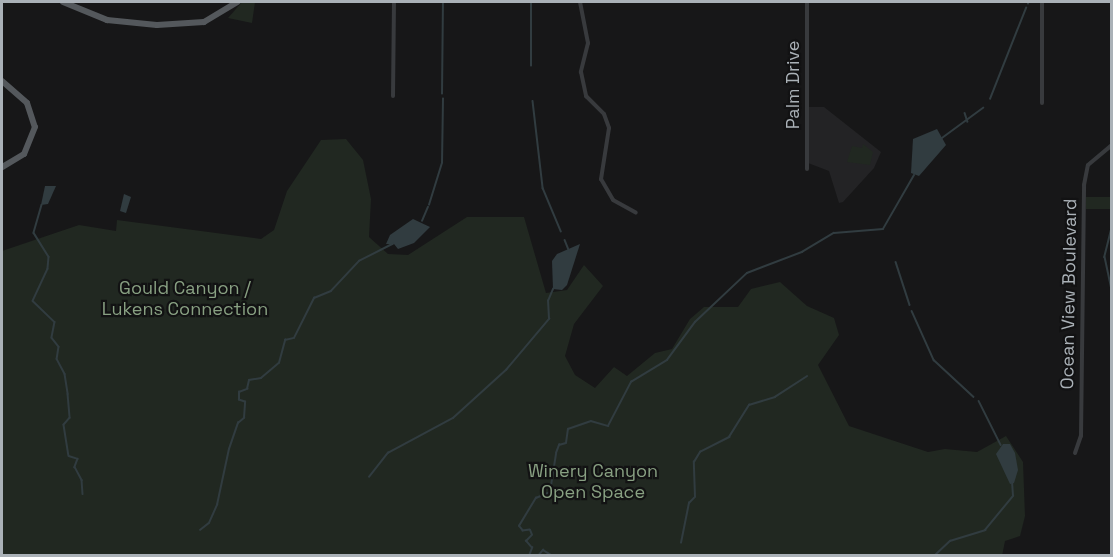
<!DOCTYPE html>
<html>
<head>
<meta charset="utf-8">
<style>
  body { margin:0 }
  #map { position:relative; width:1113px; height:557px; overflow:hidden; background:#171718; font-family:"Space Grotesk",sans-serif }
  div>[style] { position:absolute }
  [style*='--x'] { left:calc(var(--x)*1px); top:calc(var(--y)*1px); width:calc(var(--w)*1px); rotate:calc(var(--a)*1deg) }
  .built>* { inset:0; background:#232325 }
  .green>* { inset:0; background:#212821; transform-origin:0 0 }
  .water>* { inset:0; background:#313c40 }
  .stream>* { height:1.5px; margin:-0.75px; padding:0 0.75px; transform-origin:0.75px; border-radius:0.75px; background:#313c40 }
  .tertiary>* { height:4px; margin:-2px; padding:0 2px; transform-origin:2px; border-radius:2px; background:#383a3d }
  .primary>* { height:6px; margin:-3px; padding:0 3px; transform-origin:3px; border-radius:3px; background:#54585c }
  span { translate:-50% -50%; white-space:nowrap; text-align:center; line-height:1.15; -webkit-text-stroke:4.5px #121213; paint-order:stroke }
  .street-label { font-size:18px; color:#aab1b7 }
  .park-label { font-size:18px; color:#88a082 }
  .frame { position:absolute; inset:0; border:3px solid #aab1b7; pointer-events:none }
</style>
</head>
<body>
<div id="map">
  <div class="built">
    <i style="clip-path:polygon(808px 107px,824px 107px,881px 152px,874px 168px,843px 202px,839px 203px,829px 171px,808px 163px)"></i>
  </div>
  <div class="green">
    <i style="clip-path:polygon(242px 2px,255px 2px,252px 23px,228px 18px)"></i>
    <i style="clip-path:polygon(346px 139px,363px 160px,371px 199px,369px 237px,388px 254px,408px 255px,467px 217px,524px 217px,546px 293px,567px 290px,584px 265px,603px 286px,574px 324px,565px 356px,575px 375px,595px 388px,614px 367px,627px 376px,655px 353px,672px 349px,690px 319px,704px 307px,738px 307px,751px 289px,780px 282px,807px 306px,834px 318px,839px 335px,818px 365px,849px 426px,928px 452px,945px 449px,977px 452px,1006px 436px,1023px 462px,1025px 516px,1020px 536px,1005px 541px,1002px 556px,2px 555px,2px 251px,79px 225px,116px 231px,117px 220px,261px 239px,274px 230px,287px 191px,321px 140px)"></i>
    <i style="clip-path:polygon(863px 144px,873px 152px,870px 165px,847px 162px,852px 146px,862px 148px)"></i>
    <i style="left:1086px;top:197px;width:25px;height:12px"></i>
  </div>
  <div class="water">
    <i style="clip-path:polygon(937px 129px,946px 145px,919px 176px,911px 173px,913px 139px)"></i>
    <i style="clip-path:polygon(45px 186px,56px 186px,48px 204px,41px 205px)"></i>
    <i style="clip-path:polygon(124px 194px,131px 197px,126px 213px,120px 211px)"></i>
    <i style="clip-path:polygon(413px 219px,430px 227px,414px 243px,398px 249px,394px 244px,386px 244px,390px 235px)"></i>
    <i style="clip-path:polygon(580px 244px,567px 285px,562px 290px,553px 289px,552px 261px,557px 254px)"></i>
    <i style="clip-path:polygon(1003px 444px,1010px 444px,1015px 453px,1018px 470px,1014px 483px,1010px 484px,996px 454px)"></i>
  </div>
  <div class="stream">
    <i style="--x:1028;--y:4;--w:2;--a:-90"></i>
    <i style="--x:531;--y:66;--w:64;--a:-90"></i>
    <i style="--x:442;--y:94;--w:92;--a:-89.4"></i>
    <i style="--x:990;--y:99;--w:98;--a:-68.4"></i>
    <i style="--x:533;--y:101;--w:88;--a:83.4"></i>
    <i style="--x:543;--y:188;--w:47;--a:67.3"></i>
    <i style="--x:965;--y:113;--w:9;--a:72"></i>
    <i style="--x:942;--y:138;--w:51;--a:-36.2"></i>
    <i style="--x:42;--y:205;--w:29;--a:106"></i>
    <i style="--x:34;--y:233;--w:28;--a:58"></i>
    <i style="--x:49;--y:257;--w:12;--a:95"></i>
    <i style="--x:48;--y:269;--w:35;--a:115"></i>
    <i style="--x:33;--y:301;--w:30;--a:44"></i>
    <i style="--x:55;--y:322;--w:16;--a:101"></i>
    <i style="--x:52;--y:338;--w:11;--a:52"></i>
    <i style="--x:59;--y:347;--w:12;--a:99"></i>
    <i style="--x:57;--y:359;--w:17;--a:62"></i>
    <i style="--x:65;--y:374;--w:20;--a:81"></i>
    <i style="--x:68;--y:394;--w:24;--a:85"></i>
    <i style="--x:70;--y:418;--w:9;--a:131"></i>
    <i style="--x:64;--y:425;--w:31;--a:81"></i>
    <i style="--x:69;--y:456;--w:9;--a:18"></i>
    <i style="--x:78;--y:459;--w:9;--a:111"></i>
    <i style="--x:75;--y:467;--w:15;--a:62"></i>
    <i style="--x:82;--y:480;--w:14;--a:86"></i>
    <i style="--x:429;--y:205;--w:44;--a:-72.8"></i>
    <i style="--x:442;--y:163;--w:64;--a:-89.1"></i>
    <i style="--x:422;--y:221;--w:15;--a:-67"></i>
    <i style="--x:1112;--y:228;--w:30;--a:104"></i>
    <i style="--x:1105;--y:257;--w:35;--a:78"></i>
    <i style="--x:565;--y:240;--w:11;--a:68"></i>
    <i style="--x:896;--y:262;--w:45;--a:72"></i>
    <i style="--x:912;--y:311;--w:54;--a:65.8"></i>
    <i style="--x:934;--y:360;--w:54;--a:42.8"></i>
    <i style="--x:979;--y:401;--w:49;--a:63.4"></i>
    <i style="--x:369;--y:477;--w:31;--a:-52"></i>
    <i style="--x:388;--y:453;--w:74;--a:-28.3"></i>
    <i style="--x:453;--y:418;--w:72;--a:-42.2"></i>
    <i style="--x:506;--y:370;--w:67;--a:-49.9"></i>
    <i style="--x:549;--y:319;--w:18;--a:-93"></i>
    <i style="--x:548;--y:301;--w:13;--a:-67"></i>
    <i style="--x:200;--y:530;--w:11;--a:-38"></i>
    <i style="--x:209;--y:523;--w:20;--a:-66"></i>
    <i style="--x:217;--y:505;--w:57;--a:-77.9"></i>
    <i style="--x:229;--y:449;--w:28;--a:-71"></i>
    <i style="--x:238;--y:423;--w:8;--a:-40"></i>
    <i style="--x:244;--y:418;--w:16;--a:-86"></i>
    <i style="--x:245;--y:402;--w:6;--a:-162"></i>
    <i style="--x:239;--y:400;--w:8;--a:-90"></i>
    <i style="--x:239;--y:392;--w:9;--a:-21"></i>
    <i style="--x:247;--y:389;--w:9;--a:-77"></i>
    <i style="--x:249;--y:380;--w:12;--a:-9"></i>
    <i style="--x:261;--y:378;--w:23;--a:-40"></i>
    <i style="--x:279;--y:363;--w:24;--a:-75"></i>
    <i style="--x:285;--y:340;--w:9;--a:-13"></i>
    <i style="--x:294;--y:338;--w:45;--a:-63.4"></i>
    <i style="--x:314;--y:298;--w:18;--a:-22"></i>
    <i style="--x:331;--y:291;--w:41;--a:-47"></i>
    <i style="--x:359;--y:261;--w:38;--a:-27"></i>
    <i style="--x:681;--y:543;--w:41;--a:-78.7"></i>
    <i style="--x:689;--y:503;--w:8;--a:-45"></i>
    <i style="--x:695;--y:497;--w:35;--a:-92"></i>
    <i style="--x:694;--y:462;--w:12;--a:-59"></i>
    <i style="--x:700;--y:452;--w:33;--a:-27"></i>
    <i style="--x:729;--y:437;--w:38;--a:-58"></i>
    <i style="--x:749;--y:405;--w:27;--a:-17"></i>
    <i style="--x:775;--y:397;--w:38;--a:-33"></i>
    <i style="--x:529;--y:556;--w:9;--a:-69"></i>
    <i style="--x:532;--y:548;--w:9;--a:-131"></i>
    <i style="--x:526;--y:541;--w:8;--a:-45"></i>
    <i style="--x:532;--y:535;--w:5;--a:-112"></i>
    <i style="--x:530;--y:530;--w:7;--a:172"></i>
    <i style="--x:523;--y:531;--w:6;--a:-129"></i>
    <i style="--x:519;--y:526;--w:33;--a:-59"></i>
    <i style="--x:536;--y:498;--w:15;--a:-23"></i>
    <i style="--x:550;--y:492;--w:39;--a:-81"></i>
    <i style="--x:556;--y:453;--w:9;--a:-69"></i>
    <i style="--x:559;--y:445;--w:7;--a:-16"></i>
    <i style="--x:566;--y:443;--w:14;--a:-82"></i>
    <i style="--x:568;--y:429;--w:24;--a:-19"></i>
    <i style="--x:591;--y:421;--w:18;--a:16"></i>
    <i style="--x:608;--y:426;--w:50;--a:-62.4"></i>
    <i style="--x:631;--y:382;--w:42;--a:-31.4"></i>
    <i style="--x:667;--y:360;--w:47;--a:-53.6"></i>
    <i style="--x:695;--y:322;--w:71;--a:-43.3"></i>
    <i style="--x:747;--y:273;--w:59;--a:-20.9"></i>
    <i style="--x:802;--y:252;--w:37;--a:-31"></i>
    <i style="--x:834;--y:233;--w:49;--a:-4.7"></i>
    <i style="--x:883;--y:229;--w:62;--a:-60.1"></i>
    <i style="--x:538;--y:556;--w:8;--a:-50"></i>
    <i style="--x:543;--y:550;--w:12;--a:31"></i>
    <i style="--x:934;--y:556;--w:22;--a:-43"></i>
    <i style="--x:950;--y:541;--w:37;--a:-17"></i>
    <i style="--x:985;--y:530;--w:44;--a:-50.5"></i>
    <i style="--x:1013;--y:496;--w:13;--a:-94"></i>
  </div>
  <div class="tertiary">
    <i style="--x:580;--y:2;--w:42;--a:79"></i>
    <i style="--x:588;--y:43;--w:30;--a:104"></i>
    <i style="--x:581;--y:72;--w:25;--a:78"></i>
    <i style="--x:586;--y:96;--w:25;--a:45"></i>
    <i style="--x:604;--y:114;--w:15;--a:70"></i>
    <i style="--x:609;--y:128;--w:52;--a:98.9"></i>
    <i style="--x:601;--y:179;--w:24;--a:60"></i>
    <i style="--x:613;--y:200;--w:26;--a:29"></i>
    <i style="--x:393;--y:96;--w:94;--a:-89.4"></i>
    <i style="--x:1042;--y:103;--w:101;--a:-90"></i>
    <i style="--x:807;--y:169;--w:167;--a:-90"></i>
    <i style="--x:1075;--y:453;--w:18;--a:-71"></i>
    <i style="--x:1081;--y:436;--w:251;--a:-89.3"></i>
    <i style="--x:1084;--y:185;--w:20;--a:-79"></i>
    <i style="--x:1088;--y:165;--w:31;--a:-40"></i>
  </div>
  <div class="primary">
    <i style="--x:63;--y:2;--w:48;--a:22.2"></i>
    <i style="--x:107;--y:20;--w:50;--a:5.7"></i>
    <i style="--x:157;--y:25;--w:47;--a:-3.7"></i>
    <i style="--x:204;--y:22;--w:39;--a:-31"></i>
    <i style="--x:2;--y:81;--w:33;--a:41"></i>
    <i style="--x:27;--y:103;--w:25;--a:72"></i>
    <i style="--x:35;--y:127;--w:29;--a:112"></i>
    <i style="--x:24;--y:154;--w:26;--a:149"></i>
  </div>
  <div class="street-label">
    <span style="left:793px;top:85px;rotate:-90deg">Palm Drive</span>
    <span style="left:1069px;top:294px;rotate:-89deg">Ocean View Boulevard</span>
  </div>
  <div class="park-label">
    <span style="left:185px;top:299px">Gould Canyon /<br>Lukens Connection</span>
    <span style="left:593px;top:482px">Winery Canyon<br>Open Space</span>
  </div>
  <div class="frame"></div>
</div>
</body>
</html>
